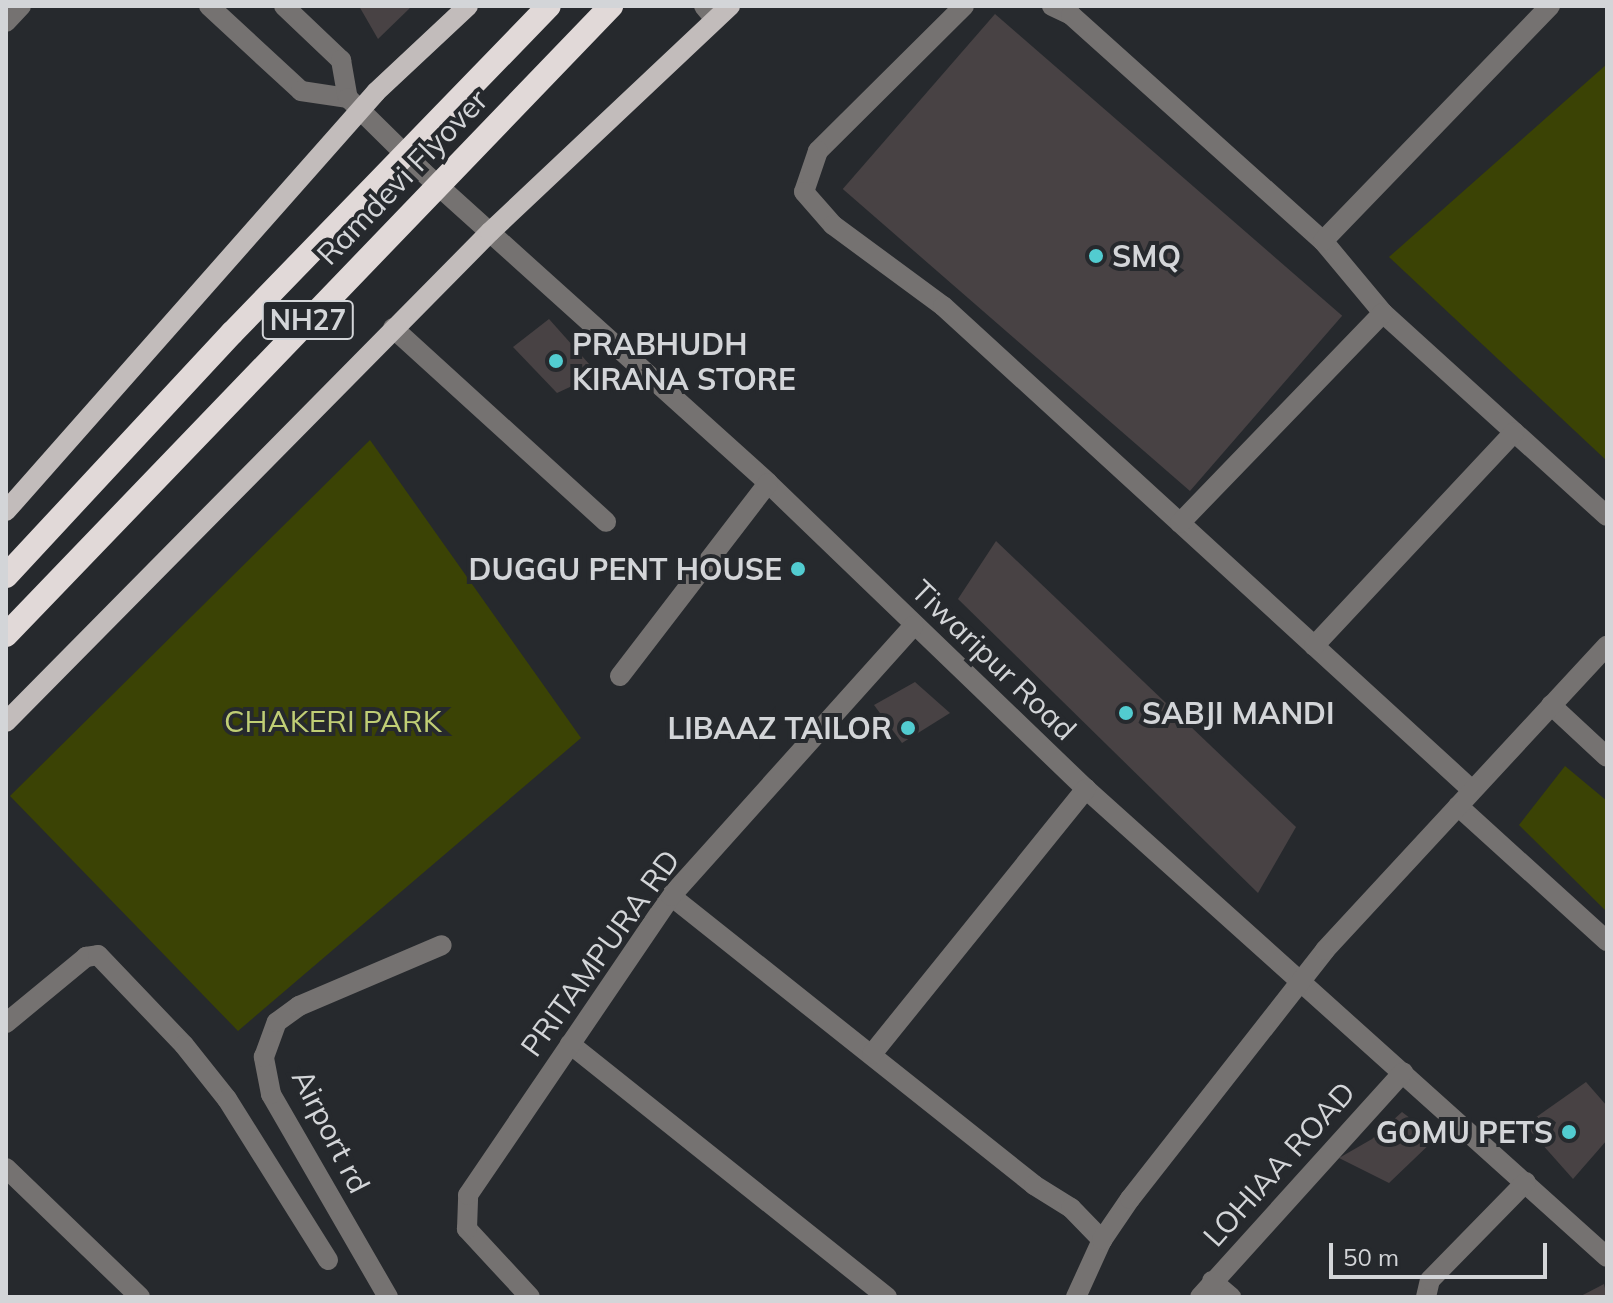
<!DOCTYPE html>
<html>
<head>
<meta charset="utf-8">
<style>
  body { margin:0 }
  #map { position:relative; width:1613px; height:1303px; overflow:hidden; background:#26292d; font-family:Mulish,sans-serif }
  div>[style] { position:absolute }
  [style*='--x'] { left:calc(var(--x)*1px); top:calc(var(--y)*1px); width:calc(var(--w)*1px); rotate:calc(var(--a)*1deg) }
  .green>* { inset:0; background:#3b4305 }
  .building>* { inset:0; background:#484244; transform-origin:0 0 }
  .minor>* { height:20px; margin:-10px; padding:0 10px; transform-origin:10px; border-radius:10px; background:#757271 }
  .major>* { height:20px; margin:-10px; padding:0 10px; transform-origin:10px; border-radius:10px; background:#c2bcbb }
  .highway-bridge>* { height:24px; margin:-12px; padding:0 12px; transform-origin:12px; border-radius:12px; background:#e1d9d8 }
  .dots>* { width:22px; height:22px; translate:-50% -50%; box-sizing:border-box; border:4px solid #26292d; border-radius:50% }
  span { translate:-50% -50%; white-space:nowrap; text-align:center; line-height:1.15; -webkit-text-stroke:8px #26292d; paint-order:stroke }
  .shield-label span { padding:2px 6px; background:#26292d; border:2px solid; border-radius:6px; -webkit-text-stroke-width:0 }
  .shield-label { font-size:28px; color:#d3d5d8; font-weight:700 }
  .street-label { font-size:30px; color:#d3d5d8 }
  .poi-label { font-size:30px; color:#d3d5d8; font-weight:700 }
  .left { translate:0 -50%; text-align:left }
  .right { translate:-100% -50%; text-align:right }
  .park-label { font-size:30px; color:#c0ce75 }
  .frame { position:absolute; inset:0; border:8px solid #d3d5d8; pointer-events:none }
  .scale { position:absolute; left:1329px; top:1243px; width:218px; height:36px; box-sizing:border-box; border:4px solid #d3d5d8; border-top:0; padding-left:10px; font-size:24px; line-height:28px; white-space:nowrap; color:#d3d5d8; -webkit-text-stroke:6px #26292d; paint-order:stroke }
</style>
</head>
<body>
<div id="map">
  <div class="green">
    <i style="clip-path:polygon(1607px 64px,1607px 461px,1389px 257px)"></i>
    <i style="clip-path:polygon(370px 440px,581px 738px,238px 1031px,10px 796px)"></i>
    <i style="clip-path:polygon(1565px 766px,1607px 801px,1607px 912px,1519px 825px)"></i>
  </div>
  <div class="building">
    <i style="clip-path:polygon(359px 6px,412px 6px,378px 39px)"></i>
    <i style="left:995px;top:14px;width:460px;height:232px;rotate:41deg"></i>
    <i style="clip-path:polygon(549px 319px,598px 374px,557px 393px,513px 347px)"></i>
    <i style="clip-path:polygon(996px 541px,1296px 827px,1258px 893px,958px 599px)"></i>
    <i style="clip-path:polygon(915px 682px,950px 713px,902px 743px,874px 705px)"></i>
    <i style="clip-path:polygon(1586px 1082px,1607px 1106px,1607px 1140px,1573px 1179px,1525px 1125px)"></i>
    <i style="clip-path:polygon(1402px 1112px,1436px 1138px,1389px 1183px,1339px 1158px,1372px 1139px)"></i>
    <i style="clip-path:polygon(1604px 1284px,1607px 1297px,1579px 1297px)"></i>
  </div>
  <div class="minor">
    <i style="--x:209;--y:6;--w:125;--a:42.7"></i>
    <i style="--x:301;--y:91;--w:48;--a:8.5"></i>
    <i style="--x:284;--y:6;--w:79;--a:43.5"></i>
    <i style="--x:341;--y:60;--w:39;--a:80"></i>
    <i style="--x:348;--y:98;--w:105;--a:44.6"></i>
    <i style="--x:423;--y:172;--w:464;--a:42"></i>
    <i style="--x:768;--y:483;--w:441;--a:43.9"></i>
    <i style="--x:1086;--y:789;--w:700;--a:41.93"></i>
    <i style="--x:704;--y:6;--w:17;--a:50"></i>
    <i style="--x:964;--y:6;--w:206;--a:135.2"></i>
    <i style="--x:818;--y:151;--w:43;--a:108.9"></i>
    <i style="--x:804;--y:192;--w:44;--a:48.7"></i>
    <i style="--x:833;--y:225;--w:137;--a:36.4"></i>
    <i style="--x:943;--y:306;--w:717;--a:42.46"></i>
    <i style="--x:1052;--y:6;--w:21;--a:25"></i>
    <i style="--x:1071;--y:15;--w:338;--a:41.9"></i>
    <i style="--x:1323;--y:241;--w:94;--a:50.2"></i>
    <i style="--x:1383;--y:313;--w:302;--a:42.2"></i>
    <i style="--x:6;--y:22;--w:22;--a:-47"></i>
    <i style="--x:1323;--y:241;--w:327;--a:-46"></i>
    <i style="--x:393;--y:328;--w:288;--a:42.3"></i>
    <i style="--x:1180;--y:523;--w:292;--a:-46"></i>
    <i style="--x:1314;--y:646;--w:293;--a:-46.9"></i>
    <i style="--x:620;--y:676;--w:243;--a:-52.5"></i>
    <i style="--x:1551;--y:705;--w:76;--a:42.9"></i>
    <i style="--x:1458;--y:806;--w:201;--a:42.2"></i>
    <i style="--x:671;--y:896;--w:464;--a:38.5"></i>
    <i style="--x:1034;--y:1185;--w:44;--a:31.9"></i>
    <i style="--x:1071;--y:1208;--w:45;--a:45.9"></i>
    <i style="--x:6;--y:1023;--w:104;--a:-39.5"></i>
    <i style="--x:86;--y:957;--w:12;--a:-9"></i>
    <i style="--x:98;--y:955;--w:124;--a:46.3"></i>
    <i style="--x:184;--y:1045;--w:69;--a:51.5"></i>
    <i style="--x:227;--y:1099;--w:190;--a:57.9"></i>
    <i style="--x:570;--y:1044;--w:406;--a:38.6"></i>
    <i style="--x:872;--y:1054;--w:341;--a:-51.1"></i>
    <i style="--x:6;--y:1168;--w:186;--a:43.9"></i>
    <i style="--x:1212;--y:1281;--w:25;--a:40"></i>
    <i style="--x:388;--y:1297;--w:234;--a:-120"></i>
    <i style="--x:271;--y:1094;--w:38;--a:-101"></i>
    <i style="--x:264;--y:1057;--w:37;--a:-70"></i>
    <i style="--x:277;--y:1022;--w:27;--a:-36"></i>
    <i style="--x:299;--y:1006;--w:155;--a:-23.1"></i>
    <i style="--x:530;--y:1297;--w:93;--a:-132.8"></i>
    <i style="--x:467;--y:1229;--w:34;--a:-88"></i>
    <i style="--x:468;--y:1195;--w:361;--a:-55.8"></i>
    <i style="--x:671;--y:896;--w:363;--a:-48.1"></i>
    <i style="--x:1076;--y:1297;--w:63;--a:-65.5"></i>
    <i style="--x:1102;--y:1240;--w:50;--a:-55.7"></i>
    <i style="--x:1130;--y:1199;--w:316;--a:-51.9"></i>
    <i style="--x:1325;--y:950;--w:415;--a:-47.2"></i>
    <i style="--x:1200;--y:1297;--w:303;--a:-47.9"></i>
    <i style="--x:1426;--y:1297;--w:17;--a:-77"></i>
    <i style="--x:1430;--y:1280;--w:137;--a:-45.6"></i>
  </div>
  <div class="major">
    <i style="--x:6;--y:511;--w:559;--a:-48.55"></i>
    <i style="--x:376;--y:92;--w:126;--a:-43.1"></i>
    <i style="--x:6;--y:722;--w:689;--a:-45.35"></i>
    <i style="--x:490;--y:232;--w:330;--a:-43.3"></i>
  </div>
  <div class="highway-bridge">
    <i style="--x:6;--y:576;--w:332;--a:-47.1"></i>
    <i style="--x:232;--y:333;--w:455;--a:-45.9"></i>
    <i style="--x:6;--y:635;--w:873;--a:-46.11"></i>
  </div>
  <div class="dots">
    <i style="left:1096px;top:256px;background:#52ccd0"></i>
    <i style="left:556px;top:361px;background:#52ccd0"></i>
    <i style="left:798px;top:569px;background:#52ccd0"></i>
    <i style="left:1126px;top:713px;background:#52ccd0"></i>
    <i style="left:908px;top:728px;background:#52ccd0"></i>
    <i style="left:1569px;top:1132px;background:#52ccd0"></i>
  </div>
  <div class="shield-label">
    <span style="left:308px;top:320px">NH27</span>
  </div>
  <div class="street-label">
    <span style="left:402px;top:177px;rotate:-46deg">Ramdevi Flyover</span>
    <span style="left:994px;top:660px;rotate:44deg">Tiwaripur Road</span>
    <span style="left:600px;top:953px;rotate:-54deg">PRITAMPURA RD</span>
    <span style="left:331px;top:1131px;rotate:63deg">Airport rd</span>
    <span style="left:1279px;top:1164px;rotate:-48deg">LOHIAA ROAD</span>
  </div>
  <div class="poi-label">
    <span class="left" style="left:1112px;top:256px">SMQ</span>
    <span class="left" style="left:572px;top:361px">PRABHUDH<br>KIRANA STORE</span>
    <span class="right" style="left:782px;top:569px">DUGGU PENT HOUSE</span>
    <span class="left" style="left:1142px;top:713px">SABJI MANDI</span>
    <span class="right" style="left:892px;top:728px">LIBAAZ TAILOR</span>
    <span class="right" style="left:1553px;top:1132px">GOMU PETS</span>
  </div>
  <div class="park-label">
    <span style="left:333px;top:721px">CHAKERI PARK</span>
  </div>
  <div class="frame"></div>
  <div class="scale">50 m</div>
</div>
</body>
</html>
